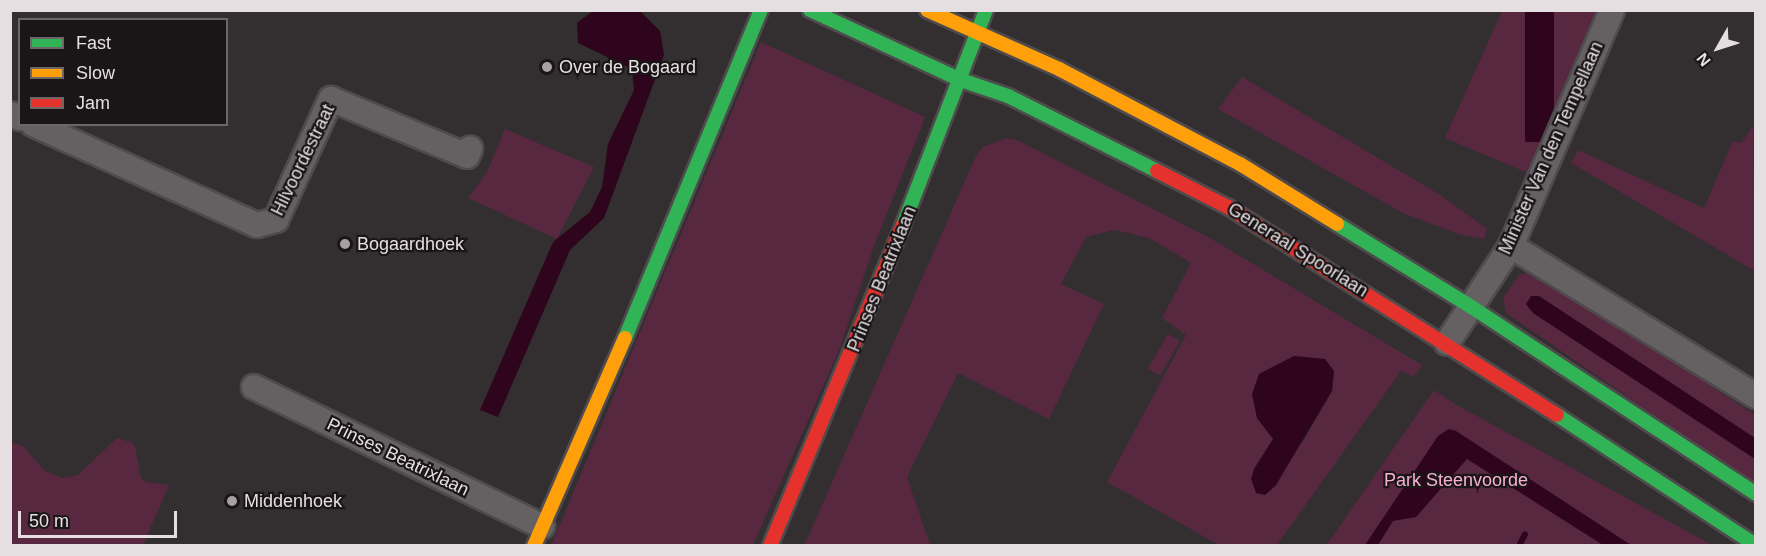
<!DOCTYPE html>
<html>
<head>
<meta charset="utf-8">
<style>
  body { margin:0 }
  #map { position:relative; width:1766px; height:556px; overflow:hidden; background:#332e30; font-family:Helvetica,sans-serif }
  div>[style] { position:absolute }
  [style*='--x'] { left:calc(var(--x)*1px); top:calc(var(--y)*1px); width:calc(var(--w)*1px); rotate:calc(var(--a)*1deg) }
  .green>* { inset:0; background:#572840; transform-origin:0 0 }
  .water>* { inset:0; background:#2e051c; transform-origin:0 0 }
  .stream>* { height:6px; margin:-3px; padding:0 3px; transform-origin:3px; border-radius:3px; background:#2e051c }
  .roads { filter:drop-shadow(2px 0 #4f4b4d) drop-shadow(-2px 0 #4f4b4d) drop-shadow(0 2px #4f4b4d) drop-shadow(0 -2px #4f4b4d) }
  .street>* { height:24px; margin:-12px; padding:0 12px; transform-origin:12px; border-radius:12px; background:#656163 }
  .fast>* { height:14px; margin:-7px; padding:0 7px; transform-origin:7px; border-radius:7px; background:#30b455 }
  .slow>* { height:14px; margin:-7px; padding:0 7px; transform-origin:7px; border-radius:7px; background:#ff9f0a }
  .jam>* { height:14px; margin:-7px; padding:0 7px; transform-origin:7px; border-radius:7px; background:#e5322d }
  .dots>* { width:16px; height:16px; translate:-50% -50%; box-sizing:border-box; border:3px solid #1a1517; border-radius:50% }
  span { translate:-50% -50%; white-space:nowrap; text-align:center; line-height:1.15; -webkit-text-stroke:4.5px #1a1517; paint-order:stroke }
  .poi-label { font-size:18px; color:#e6dfe2 }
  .left { translate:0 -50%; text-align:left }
  .street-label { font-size:18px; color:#e6dfe2 }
  .park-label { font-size:18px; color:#fbb0d2 }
  .frame { position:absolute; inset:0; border:12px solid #e6dfe2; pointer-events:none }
  .legend { position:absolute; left:18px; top:18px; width:210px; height:108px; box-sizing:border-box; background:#1a1517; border:2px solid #6c6668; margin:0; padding:8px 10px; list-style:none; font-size:18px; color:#e6dfe2 }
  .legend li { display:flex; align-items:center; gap:12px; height:30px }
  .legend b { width:30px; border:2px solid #6c6668 }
  .north { position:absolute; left:1688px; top:18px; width:60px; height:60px; -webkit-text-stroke:4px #1a1517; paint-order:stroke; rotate:231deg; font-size:16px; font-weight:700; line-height:24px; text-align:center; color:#e6dfe2 }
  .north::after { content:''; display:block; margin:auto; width:21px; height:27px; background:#e6dfe2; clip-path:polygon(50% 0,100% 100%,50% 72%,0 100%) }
  .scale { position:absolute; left:18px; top:511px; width:159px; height:27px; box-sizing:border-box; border:3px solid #e6dfe2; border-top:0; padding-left:8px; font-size:18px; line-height:21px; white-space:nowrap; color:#e6dfe2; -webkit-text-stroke:4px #1a1517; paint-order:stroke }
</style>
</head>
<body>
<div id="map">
  <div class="green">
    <i style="clip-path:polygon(1502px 11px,1596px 11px,1528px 173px,1445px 138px)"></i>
    <i style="clip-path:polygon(761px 42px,925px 117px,874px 246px,840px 348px,753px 545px,551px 546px)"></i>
    <i style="clip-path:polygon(1242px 77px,1442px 196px,1487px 229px,1484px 239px,1458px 234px,1403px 213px,1218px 109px)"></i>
    <i style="clip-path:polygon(1753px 126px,1755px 271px,1571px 163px,1578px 150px,1704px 208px,1733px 141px,1741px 143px)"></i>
    <i style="clip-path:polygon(505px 129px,594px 167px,557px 239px,468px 198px,487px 172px)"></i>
    <i style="clip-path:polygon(evenodd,1006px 138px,1017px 140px,1210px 238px,1422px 365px,1414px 377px,1401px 371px,1277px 545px,1219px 545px,1107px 482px,1186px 335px,1162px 318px,1191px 263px,1149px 238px,1114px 230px,1086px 237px,1061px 284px,1104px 304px,1049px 419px,958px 373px,907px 477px,930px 545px,804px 546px,976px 156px,983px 147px,1006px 138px,1334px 371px,1332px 391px,1303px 442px,1254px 469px,1273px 439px,1257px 417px,1252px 394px,1334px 371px)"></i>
    <i style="clip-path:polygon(1534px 270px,1755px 415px,1755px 485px,1506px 313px,1503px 298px,1519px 275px)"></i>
    <i style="left:1168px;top:334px;width:14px;height:40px;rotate:30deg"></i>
    <i style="clip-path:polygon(1434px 390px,1455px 404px,1712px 545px,1326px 546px)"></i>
    <i style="clip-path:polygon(117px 438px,131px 442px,135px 447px,141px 478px,146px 482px,169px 485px,143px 545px,11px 545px,11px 442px,23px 446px,45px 471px,62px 478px,78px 475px)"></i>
  </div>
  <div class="water">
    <i style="clip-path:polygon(594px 10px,640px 11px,660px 31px,664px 55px,604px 218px,570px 250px,498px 417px,480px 410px,553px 242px,590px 212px,602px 187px,608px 144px,634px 90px,632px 69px,578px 43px,577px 23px)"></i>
    <i style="left:1525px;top:11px;width:29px;height:131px"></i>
    <i style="clip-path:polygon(1531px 296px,1539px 296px,1755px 438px,1755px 459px,1533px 313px,1526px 304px)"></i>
    <i style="clip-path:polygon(1294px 356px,1325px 359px,1334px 371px,1332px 391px,1276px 485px,1265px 495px,1256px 493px,1251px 479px,1254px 469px,1273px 439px,1257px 418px,1252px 394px,1259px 374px)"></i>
    <i style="clip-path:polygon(1449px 429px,1456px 431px,1631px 545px,1603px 545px,1467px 459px,1416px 517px,1393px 521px,1378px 545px,1365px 545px,1438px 436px)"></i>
  </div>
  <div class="stream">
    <i style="--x:1519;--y:546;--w:13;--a:-63"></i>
  </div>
  <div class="roads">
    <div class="street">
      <i style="--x:10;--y:114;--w:11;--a:22"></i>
      <i style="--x:33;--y:124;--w:246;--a:24.3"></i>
      <i style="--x:257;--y:225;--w:20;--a:-15"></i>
      <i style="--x:276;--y:220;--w:133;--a:-65.6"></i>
      <i style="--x:331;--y:99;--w:147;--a:22.7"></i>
      <i style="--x:467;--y:156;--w:8;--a:-67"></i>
      <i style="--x:1511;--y:246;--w:287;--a:31.5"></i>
      <i style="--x:1447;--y:343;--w:116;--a:-56.6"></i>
      <i style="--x:1511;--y:246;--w:257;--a:-66.8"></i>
      <i style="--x:254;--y:387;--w:320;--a:25.8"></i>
    </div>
    <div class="fast">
      <i style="--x:810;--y:10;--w:166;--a:24.9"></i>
      <i style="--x:961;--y:80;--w:50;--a:18.8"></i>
      <i style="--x:1008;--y:96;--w:167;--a:26.7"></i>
      <i style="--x:1337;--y:224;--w:160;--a:31.7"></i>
      <i style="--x:1473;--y:308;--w:339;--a:33.3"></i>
      <i style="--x:903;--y:225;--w:230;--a:-68.9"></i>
      <i style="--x:625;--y:338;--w:355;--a:-67.5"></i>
      <i style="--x:1557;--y:415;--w:238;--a:33.2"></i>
    </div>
    <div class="slow">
      <i style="--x:927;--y:10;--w:145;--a:24.1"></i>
      <i style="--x:1059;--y:69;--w:204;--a:27.7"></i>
      <i style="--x:1240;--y:164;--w:114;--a:31.7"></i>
      <i style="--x:534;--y:546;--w:227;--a:-66.4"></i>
    </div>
    <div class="jam">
      <i style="--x:1157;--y:171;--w:80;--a:26.9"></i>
      <i style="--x:1228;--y:207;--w:389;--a:32.3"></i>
      <i style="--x:770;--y:546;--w:347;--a:-67.5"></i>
    </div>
  </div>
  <div class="dots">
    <i style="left:547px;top:67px;background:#a7a1a4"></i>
    <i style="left:345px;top:244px;background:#a7a1a4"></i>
    <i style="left:232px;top:501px;background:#a7a1a4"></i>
  </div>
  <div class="poi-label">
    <span class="left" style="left:559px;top:67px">Over de Bogaard</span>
    <span class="left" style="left:357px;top:244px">Bogaardhoek</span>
    <span class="left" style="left:244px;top:501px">Middenhoek</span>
  </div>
  <div class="street-label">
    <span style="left:1551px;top:148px;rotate:-66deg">Minister Van den Tempellaan</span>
    <span style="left:303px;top:160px;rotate:-64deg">Hilvoordestraat</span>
    <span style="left:1298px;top:250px;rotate:32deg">Generaal Spoorlaan</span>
    <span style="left:882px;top:279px;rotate:-68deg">Prinses Beatrixlaan</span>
    <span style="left:398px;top:457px;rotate:26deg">Prinses Beatrixlaan</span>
  </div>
  <div class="park-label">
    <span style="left:1456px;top:480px">Park Steenvoorde</span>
  </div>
  <div class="frame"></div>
  <ul class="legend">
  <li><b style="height:8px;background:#30b455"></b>Fast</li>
  <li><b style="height:8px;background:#ff9f0a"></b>Slow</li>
  <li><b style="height:8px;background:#e5322d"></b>Jam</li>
  </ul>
  <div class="north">N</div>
  <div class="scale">50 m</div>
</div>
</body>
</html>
